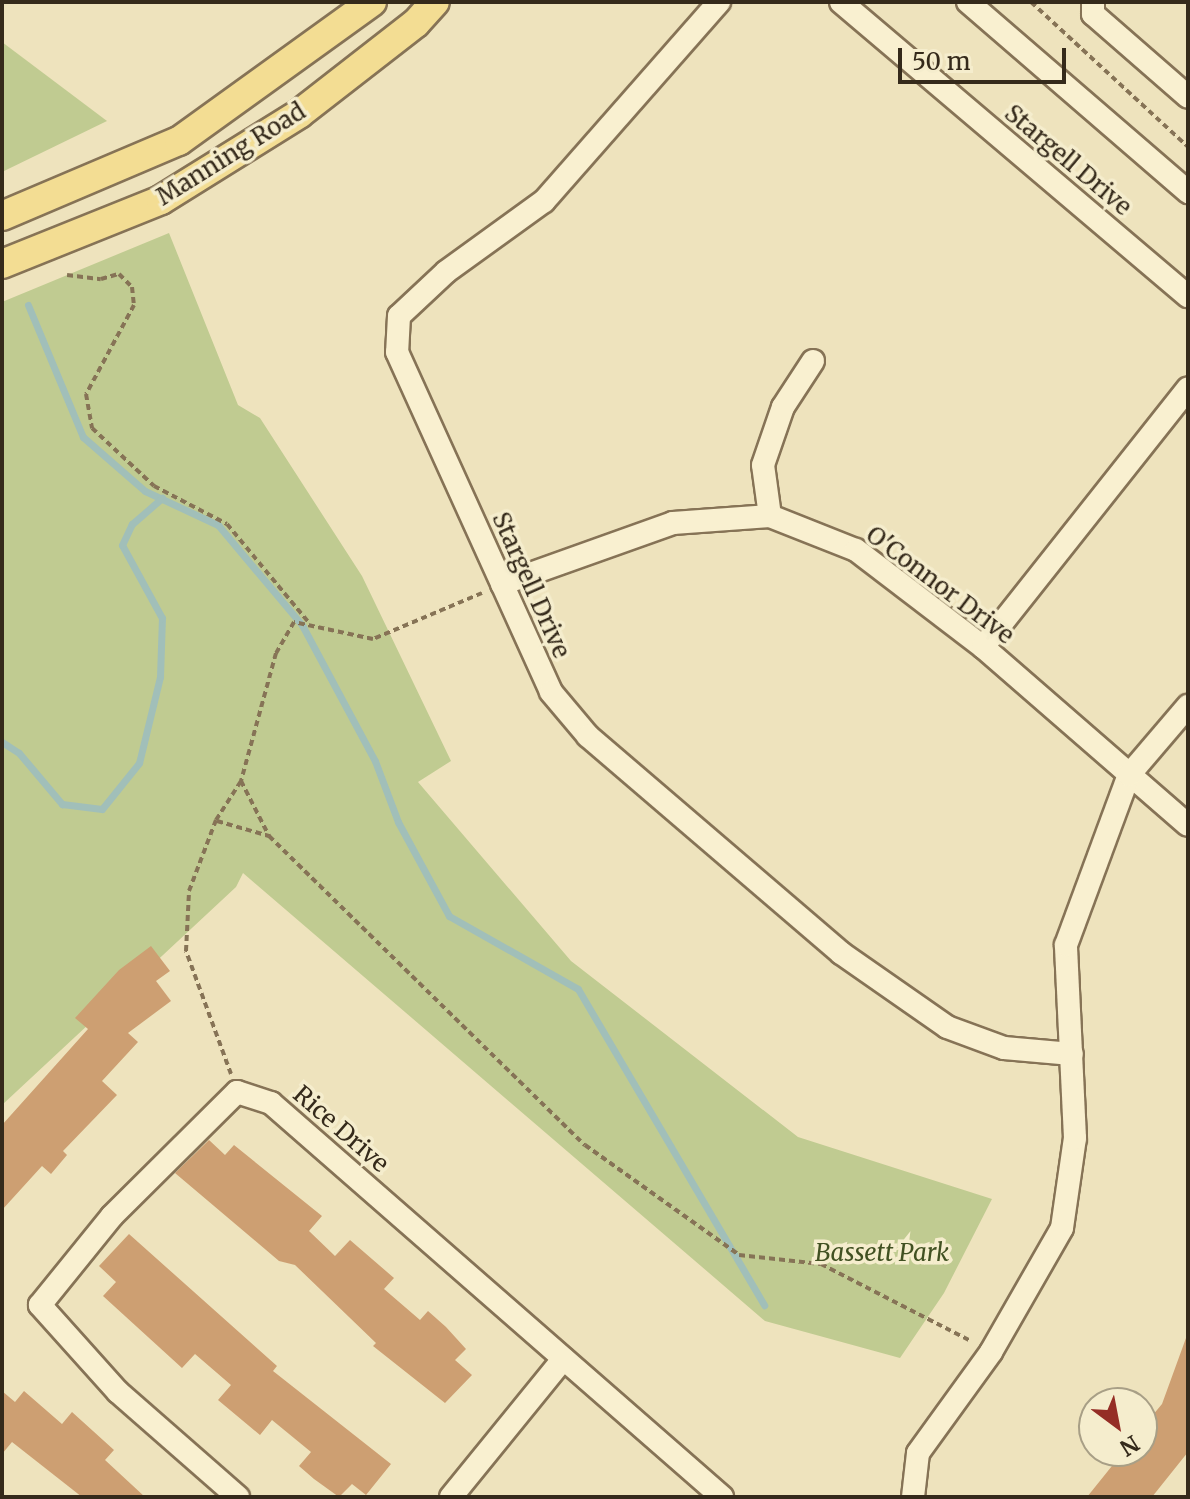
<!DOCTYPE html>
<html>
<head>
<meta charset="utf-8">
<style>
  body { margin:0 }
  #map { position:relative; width:1190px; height:1499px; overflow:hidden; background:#eee3bd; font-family:Merriweather,serif }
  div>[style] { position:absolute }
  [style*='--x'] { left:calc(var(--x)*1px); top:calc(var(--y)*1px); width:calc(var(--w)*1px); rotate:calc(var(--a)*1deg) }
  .green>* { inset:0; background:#c0cb91 }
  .stream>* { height:7px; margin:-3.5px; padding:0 3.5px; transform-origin:3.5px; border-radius:3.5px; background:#a1bfb9 }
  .building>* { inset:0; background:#cd9f72 }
  .path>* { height:4px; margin-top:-2px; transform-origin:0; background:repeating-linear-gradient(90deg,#867356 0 6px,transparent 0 10px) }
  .roads { filter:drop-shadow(2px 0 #867356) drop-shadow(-2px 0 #867356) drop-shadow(0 2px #867356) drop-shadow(0 -2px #867356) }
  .minor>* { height:22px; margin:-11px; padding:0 11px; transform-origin:11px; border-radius:11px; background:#f9f0d0 }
  .major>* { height:28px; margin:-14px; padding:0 14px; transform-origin:14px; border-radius:14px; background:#f3dd93 }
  span { translate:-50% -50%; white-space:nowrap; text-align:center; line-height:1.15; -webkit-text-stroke:7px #f5edcd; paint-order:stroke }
  .street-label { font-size:24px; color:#352a1b }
  .park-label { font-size:24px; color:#415122; font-style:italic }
  .frame { position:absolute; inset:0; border:4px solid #352a1b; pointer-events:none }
  .north { position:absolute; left:1078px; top:1387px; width:80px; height:80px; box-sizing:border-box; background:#f5edcd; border:2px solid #a89f86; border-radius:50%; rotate:148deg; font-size:22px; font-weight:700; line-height:32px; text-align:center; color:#352a1b }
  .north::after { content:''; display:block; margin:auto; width:28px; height:36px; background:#952e26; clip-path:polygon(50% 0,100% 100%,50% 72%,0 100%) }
  .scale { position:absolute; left:898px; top:48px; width:168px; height:36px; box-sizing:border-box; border:4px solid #352a1b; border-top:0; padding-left:10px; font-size:24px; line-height:28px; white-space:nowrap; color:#352a1b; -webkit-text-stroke:6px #f5edcd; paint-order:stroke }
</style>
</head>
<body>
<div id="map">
  <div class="green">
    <i style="clip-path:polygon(2px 42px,107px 121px,2px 172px)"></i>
    <i style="clip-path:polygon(169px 233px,238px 405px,260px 418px,362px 576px,451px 761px,418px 782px,571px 961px,798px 1137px,992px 1199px,944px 1293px,900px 1358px,765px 1321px,243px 873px,236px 887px,2px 1105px,2px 302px)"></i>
  </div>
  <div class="stream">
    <i style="--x:28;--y:305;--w:143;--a:67.4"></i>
    <i style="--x:83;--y:437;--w:82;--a:41.1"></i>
    <i style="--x:145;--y:491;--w:81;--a:25"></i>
    <i style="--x:218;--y:525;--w:131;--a:50"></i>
    <i style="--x:302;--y:625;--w:154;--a:61.8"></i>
    <i style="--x:375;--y:761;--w:65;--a:69.3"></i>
    <i style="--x:398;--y:822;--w:107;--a:61.5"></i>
    <i style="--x:449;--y:916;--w:148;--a:29.5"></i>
    <i style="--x:578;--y:989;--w:367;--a:59.5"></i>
    <i style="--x:2;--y:742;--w:20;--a:33"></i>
    <i style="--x:19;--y:753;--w:67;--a:49.9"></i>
    <i style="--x:62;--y:804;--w:40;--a:7.1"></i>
    <i style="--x:102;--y:809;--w:59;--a:-51.2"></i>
    <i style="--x:139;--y:763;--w:89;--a:-76.3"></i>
    <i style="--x:160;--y:677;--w:59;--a:-88.1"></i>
    <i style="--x:162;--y:618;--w:83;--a:-118.7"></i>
    <i style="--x:122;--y:545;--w:23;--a:-65"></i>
    <i style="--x:132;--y:524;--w:40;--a:-41"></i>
  </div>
  <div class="building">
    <i style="clip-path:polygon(151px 946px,170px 971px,156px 981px,171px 1001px,128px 1033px,138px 1042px,102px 1081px,117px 1095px,63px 1151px,67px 1155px,51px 1174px,42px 1166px,2px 1210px,2px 1125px,88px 1029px,75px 1018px,119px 970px)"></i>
    <i style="clip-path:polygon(209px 1140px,225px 1155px,234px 1145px,322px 1216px,309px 1231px,335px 1256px,350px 1240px,394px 1278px,384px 1289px,420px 1320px,428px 1311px,446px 1327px,466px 1349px,455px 1360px,472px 1375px,445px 1403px,373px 1346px,376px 1343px,295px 1265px,279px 1261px,175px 1173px)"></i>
    <i style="clip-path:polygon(129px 1234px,277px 1366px,273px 1371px,391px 1464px,366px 1495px,352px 1484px,339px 1497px,314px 1479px,299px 1466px,311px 1452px,272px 1420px,260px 1435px,218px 1400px,231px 1385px,195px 1354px,182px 1368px,103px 1296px,116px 1282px,99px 1266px)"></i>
    <i style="clip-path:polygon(1186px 1338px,1188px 1452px,1152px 1497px,1087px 1497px,1124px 1451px,1142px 1451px,1142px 1428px,1162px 1404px)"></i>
    <i style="clip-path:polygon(2px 1391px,15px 1402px,24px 1391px,62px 1424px,72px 1412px,114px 1450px,105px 1460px,145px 1497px,82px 1497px,12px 1442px,2px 1454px)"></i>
  </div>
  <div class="path">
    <i style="--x:1031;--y:2;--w:214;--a:42.7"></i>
    <i style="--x:67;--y:275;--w:34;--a:7"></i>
    <i style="--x:101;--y:279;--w:19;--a:-16"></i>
    <i style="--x:119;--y:274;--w:18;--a:45"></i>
    <i style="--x:132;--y:287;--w:18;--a:84"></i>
    <i style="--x:134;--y:305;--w:101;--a:118.3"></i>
    <i style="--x:86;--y:394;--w:35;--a:80"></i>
    <i style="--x:92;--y:428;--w:85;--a:43.1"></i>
    <i style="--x:154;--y:486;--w:82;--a:27.5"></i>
    <i style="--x:227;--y:524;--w:130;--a:50.3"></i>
    <i style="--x:482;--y:593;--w:118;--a:157.1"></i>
    <i style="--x:373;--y:639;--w:81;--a:-167.9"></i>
    <i style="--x:294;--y:622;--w:36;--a:120"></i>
    <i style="--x:276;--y:653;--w:133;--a:105.3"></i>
    <i style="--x:241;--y:781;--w:62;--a:63"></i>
    <i style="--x:269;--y:836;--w:442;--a:44.4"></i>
    <i style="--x:585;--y:1145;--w:189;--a:35.5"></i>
    <i style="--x:739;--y:1255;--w:82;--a:6.3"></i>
    <i style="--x:821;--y:1264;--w:169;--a:27.2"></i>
    <i style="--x:217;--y:821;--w:54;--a:16.1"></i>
    <i style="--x:231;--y:1074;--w:131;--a:-110.1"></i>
    <i style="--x:186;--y:951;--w:60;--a:-87.1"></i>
    <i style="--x:189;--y:891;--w:76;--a:-69.2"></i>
    <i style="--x:216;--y:820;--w:46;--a:-57.3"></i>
  </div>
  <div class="roads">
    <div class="minor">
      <i style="--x:719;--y:2;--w:265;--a:131.3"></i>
      <i style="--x:544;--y:201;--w:121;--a:144.1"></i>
      <i style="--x:446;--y:272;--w:64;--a:136.9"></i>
      <i style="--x:399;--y:316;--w:36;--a:93"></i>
      <i style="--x:397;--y:352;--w:373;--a:65.6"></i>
      <i style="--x:551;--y:692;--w:57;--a:49.9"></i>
      <i style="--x:588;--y:736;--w:333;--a:40.6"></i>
      <i style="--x:841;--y:953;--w:129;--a:34.9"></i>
      <i style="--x:947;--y:1027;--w:61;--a:20.2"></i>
      <i style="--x:1004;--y:1048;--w:68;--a:5"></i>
      <i style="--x:841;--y:2;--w:455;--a:40.3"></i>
      <i style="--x:968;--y:2;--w:291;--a:40.8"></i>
      <i style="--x:1093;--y:2;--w:12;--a:90"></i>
      <i style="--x:1093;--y:14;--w:126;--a:41.1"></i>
      <i style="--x:770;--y:516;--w:51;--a:-97.8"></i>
      <i style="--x:763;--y:465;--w:61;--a:-71"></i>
      <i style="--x:783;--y:407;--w:55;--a:-56.9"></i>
      <i style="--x:502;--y:584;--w:182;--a:-19.6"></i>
      <i style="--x:673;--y:523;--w:97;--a:-4.1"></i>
      <i style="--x:770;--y:516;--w:92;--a:21.6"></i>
      <i style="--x:856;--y:550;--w:160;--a:37.4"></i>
      <i style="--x:983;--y:647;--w:271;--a:41"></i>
      <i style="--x:983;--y:647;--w:330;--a:-51.6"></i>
      <i style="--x:238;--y:1497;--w:159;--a:-138.8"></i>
      <i style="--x:118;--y:1392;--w:117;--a:-131.9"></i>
      <i style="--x:40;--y:1305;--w:114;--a:-51"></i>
      <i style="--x:112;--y:1216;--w:176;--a:-44.8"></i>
      <i style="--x:237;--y:1092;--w:36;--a:18"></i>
      <i style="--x:271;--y:1103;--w:599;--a:41.14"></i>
      <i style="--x:451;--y:1497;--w:178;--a:-50.9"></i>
      <i style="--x:913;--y:1497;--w:44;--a:-83.5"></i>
      <i style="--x:918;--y:1453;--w:125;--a:-54.1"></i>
      <i style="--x:991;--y:1352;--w:143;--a:-60.2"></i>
      <i style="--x:1062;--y:1228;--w:91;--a:-81.8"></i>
      <i style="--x:1075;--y:1138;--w:193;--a:-92.7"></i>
      <i style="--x:1066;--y:945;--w:181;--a:-69.7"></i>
      <i style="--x:1129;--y:775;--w:91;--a:-49.5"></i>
    </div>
    <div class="major">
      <i style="--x:2;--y:216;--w:192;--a:-23"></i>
      <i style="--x:179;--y:141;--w:238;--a:-35.8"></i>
      <i style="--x:2;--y:264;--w:171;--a:-21.9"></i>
      <i style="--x:161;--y:200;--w:163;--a:-31.9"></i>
      <i style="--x:299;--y:114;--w:148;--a:-37.9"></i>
      <i style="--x:416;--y:23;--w:28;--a:-48"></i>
    </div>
  </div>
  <div class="street-label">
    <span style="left:231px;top:154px;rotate:-32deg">Manning Road</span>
    <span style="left:1068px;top:160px;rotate:40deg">Stargell Drive</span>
    <span style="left:531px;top:585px;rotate:66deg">Stargell Drive</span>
    <span style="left:940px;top:585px;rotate:37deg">O'Connor Drive</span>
    <span style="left:341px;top:1129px;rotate:41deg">Rice Drive</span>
  </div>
  <div class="park-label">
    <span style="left:882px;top:1253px">Bassett Park</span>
  </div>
  <div class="frame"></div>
  <div class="north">N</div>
  <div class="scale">50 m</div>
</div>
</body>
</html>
